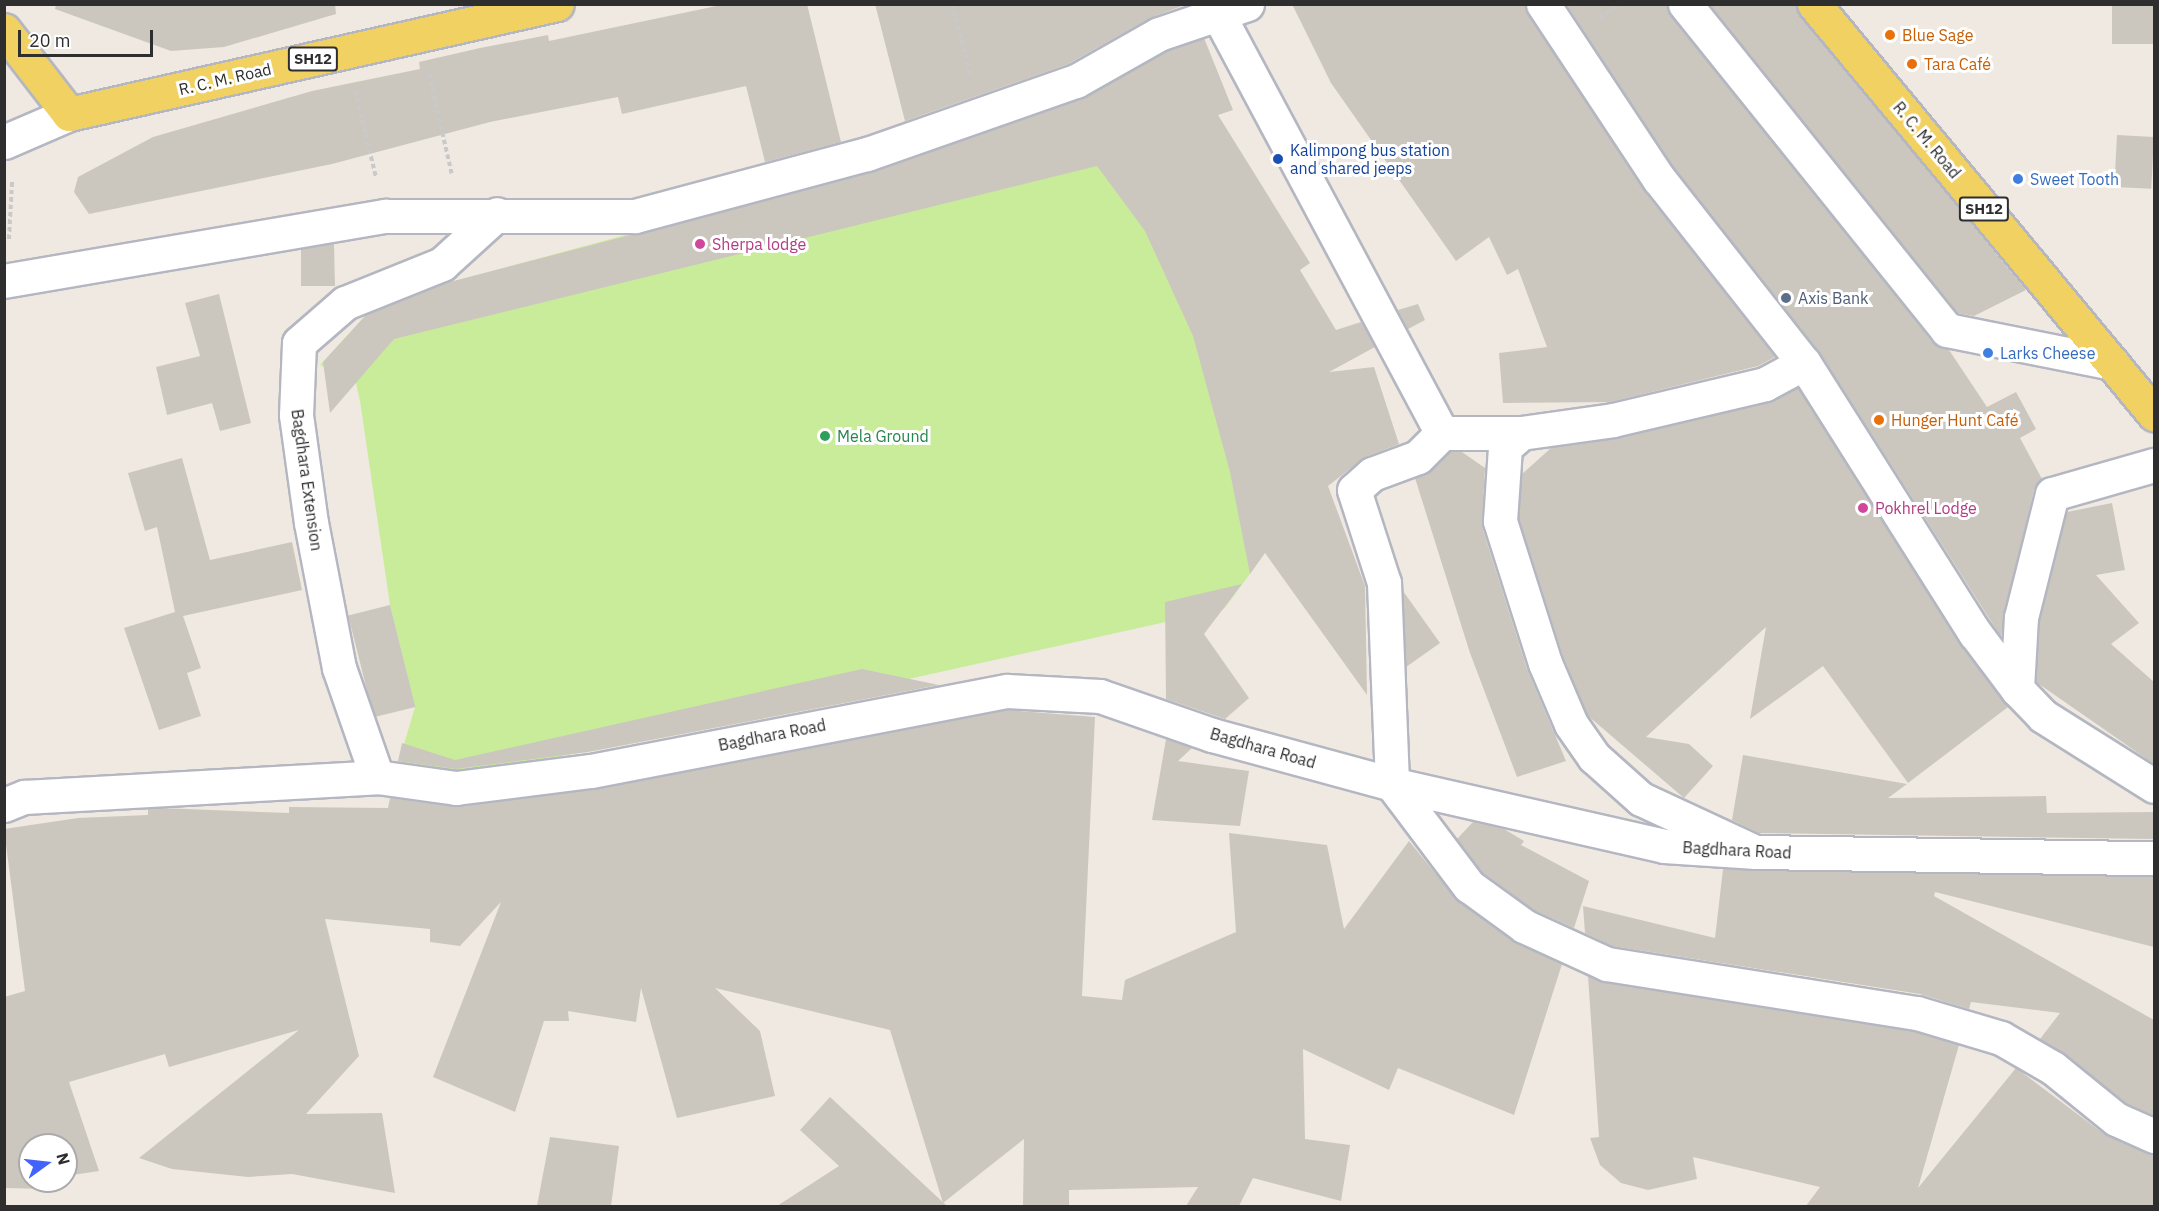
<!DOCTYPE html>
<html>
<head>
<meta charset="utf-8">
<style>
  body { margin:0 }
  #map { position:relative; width:2159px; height:1211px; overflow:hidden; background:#efe9e1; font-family:"IBM Plex Sans",sans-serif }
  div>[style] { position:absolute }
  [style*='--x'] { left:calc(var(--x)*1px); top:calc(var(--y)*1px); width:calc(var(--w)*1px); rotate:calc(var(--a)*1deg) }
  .pitch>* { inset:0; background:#c9ec9a }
  .building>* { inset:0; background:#cbc7bf; transform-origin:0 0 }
  .path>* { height:4px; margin-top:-2px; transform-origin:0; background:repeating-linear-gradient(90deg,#c9c9c9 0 4.5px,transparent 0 7.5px) }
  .roads { filter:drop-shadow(2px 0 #b4b7c1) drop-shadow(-2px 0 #b4b7c1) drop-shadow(0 2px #b4b7c1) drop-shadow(0 -2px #b4b7c1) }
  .street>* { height:33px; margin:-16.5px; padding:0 16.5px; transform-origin:16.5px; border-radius:16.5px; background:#fff }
  .secondary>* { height:33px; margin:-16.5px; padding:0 16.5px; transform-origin:16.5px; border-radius:16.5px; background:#fff }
  .primary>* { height:33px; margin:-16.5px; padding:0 16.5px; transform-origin:16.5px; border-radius:16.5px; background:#f2d163 }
  .dots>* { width:16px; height:16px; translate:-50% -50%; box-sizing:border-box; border:3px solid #fff; border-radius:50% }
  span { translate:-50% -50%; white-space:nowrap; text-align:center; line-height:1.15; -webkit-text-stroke:6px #fff; paint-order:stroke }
  .shield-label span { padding:2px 4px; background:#fff; border:2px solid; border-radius:4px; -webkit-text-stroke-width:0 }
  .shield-label { font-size:15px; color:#2e2e2e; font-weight:700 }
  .food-label { font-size:16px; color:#c56008 }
  .left { translate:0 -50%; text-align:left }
  .street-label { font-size:16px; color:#2e2e2e }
  .transit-label { font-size:16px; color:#164399 }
  .shop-label { font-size:16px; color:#366cbe }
  .hotel-label { font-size:16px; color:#b23c85 }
  .service-label { font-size:16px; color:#4e5e75 }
  .leisure-label { font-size:16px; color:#27864d }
  .frame { position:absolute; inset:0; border:6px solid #2e2e2e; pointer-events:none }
  .north { position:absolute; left:18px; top:1133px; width:60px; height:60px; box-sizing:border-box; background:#fff; border:2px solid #ababab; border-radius:50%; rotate:75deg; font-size:16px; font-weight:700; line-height:24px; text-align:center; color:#2e2e2e }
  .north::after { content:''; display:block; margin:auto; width:21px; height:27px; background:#4264fb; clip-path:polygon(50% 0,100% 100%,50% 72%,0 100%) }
  .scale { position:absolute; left:18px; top:30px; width:135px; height:27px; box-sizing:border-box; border:3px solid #2e2e2e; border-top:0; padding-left:8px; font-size:18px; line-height:21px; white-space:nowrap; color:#2e2e2e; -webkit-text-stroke:4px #fff; paint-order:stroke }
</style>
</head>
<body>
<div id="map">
  <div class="pitch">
    <i style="clip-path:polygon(1120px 101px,1217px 235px,1245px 546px,1260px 560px,1224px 609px,454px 780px,398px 764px,415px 707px,390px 605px,360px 401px,356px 383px,320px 365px,378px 302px)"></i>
  </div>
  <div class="building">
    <i style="clip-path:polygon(56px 4px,335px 4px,336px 14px,224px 47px,171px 51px,55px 9px)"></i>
    <i style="clip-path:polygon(726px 4px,807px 4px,841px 142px,765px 162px,746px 86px,622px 114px,618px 97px,490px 122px,332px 164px,89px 214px,74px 192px,78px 177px,153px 137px,312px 91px,420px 69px,419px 62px,480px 48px,548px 35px,549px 41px)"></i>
    <i style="clip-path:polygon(875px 4px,1187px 4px,1150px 18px,1068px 64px,905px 121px)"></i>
    <i style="clip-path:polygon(1292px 4px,1524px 4px,1643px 189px,1775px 357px,1758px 366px,1610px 402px,1503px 403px,1499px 353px,1547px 347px,1518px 269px,1507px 275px,1489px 237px,1456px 261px,1331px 83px)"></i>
    <i style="clip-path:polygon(1566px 4px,1667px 4px,1932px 342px,1949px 350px,1987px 407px,2016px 392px,2036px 429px,2020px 438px,2042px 479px,2034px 489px,2001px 637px,1820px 353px,1674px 168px)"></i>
    <i style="clip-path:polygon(1709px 4px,1796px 4px,1800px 16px,2026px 290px,1974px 316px,1957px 313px)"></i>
    <i style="left:2112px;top:4px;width:42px;height:40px"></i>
    <i style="clip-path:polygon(1204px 38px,1233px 110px,1218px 115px,1310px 263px,1300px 270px,1336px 330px,1361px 322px,1375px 347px,1329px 372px,1374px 367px,1399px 444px,1365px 457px,1328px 486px,1365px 586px,1367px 695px,1265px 553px,1250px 574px,1230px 472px,1193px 336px,1145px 231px,1097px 166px,394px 339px,330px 413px,323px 362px,366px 315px,442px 284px,873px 172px,1082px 99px,1167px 51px)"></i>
    <i style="left:2117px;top:135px;width:37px;height:52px;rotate:3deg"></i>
    <i style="clip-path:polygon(334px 244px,335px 286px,301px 286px,301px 249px)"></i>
    <i style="clip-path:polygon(219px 294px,251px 423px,220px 431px,212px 403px,167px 415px,156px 367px,200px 356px,185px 303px)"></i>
    <i style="clip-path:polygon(1418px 304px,1425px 320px,1408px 329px,1398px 310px)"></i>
    <i style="clip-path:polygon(1798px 388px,1959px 643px,2008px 707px,1908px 783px,1823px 666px,1750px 719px,1766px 627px,1646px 737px,1689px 744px,1713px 766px,1684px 798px,1587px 715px,1563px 656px,1519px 519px,1522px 474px,1551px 448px,1617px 438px,1769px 402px)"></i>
    <i style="clip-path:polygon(1450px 452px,1462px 452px,1485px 468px,1482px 527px,1527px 669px,1566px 761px,1517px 777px,1470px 653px,1415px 478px)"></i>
    <i style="clip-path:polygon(182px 458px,210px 560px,292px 542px,302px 590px,183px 616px,201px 668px,187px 673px,201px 716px,159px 730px,124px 628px,175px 612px,157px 527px,145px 531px,128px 473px)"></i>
    <i style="clip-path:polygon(2112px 503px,2125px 570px,2096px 575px,2139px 623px,2111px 644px,2154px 682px,2154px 764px,2036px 682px,2040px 620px,2067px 512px)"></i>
    <i style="clip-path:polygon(1242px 584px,1204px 634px,1249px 698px,1225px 719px,1166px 699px,1165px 602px)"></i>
    <i style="clip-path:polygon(1403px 591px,1440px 643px,1406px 667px)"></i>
    <i style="left:390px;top:605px;width:105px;height:43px;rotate:76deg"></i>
    <i style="clip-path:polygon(862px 669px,939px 685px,588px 752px,456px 769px,398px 761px,402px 743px,455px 760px)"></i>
    <i style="clip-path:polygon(1008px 710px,1095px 717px,1082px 996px,1122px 1000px,1125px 980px,1236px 932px,1229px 833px,1327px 845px,1344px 929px,1409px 841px,1458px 901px,1513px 941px,1562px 964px,1514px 1115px,1398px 1068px,1389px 1090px,1303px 1049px,1305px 1139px,1350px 1145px,1341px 1201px,1253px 1178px,1239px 1206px,1186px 1206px,1198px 1187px,1069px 1190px,1069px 1206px,1023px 1206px,1024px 1139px,943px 1203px,890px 1030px,715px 988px,760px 1031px,775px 1096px,677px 1118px,641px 988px,636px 1022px,568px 1011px,569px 1021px,544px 1021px,515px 1112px,433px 1077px,501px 902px,460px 946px,430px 942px,430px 929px,325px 919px,359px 1056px,306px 1114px,382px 1113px,395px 1193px,292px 1174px,248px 1177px,172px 1169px,139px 1158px,299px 1030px,169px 1067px,165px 1054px,69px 1082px,99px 1171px,66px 1176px,66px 1145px,30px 1145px,30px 1181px,46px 1181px,47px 1189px,4px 1188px,4px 997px,25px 991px,4px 829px,78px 818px,148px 815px,148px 809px,160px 808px,289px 813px,289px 807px,388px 808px,390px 798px,458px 807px,595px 789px)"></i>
    <i style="clip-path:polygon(1166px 739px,1192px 748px,1178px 761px,1249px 771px,1240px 826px,1152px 820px)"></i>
    <i style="clip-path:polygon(1743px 755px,1907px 784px,1888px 798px,2046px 796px,2047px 813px,2154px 812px,2154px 839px,1759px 833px,1732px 820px)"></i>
    <i style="clip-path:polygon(1473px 822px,1504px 829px,1524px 841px,1521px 845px,1589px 881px,1574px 928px,1534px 910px,1482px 872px,1457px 839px)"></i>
    <i style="clip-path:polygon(1723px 869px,2154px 877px,2154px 947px,1935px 892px,1934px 896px,2154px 1020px,2154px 1116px,2126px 1103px,2040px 1039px,2060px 1013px,1971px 1002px,1969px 1009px,1920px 994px,1612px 946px,1585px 933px,1583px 906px,1715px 938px)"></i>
    <i style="clip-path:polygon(1588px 976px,1913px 1031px,1959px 1045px,1918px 1188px,2016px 1068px,2104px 1134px,2154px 1155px,2154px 1206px,1806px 1206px,1820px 1187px,1693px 1157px,1697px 1179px,1648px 1190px,1621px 1183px,1600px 1165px,1590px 1138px,1599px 1137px)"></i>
    <i style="clip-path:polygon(830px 1097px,947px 1206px,777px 1206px,839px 1166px,800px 1130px)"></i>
    <i style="clip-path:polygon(550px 1137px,619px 1146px,611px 1206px,537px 1206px)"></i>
  </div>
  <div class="path">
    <i style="--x:952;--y:4;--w:74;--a:75.2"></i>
    <i style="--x:1600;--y:18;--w:23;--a:-38"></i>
    <i style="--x:429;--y:74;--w:104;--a:77.2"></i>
    <i style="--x:355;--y:91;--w:89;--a:76.3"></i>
    <i style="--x:9;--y:239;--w:58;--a:-87"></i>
  </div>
  <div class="roads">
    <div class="street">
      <i style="--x:1543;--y:4;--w:210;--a:56.5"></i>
      <i style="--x:1659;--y:179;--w:234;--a:51.8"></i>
      <i style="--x:1804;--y:363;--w:320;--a:57.7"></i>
      <i style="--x:1975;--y:633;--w:70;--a:53.1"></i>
      <i style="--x:1685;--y:4;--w:418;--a:51.2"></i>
      <i style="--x:1947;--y:330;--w:168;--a:11.3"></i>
      <i style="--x:1218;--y:14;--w:475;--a:61.9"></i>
      <i style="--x:1442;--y:433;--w:79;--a:0"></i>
      <i style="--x:4;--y:281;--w:387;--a:-9.7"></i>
      <i style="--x:385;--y:216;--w:250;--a:0"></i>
      <i style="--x:635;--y:216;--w:240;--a:-15"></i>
      <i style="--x:867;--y:154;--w:221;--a:-19.3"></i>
      <i style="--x:1076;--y:81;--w:95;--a:-29.5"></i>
      <i style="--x:1159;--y:34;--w:93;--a:-18.8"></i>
      <i style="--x:1442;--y:433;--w:34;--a:135"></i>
      <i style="--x:1418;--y:457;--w:49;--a:159.7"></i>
      <i style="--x:1372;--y:474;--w:24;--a:138"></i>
      <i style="--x:1354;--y:490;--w:98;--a:72.1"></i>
      <i style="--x:1384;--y:583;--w:201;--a:87.7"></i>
      <i style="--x:1392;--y:784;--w:128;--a:53"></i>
      <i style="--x:1469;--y:886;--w:68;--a:36"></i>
      <i style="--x:1524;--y:926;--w:91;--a:24.6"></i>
      <i style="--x:1607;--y:964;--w:314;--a:9"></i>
      <i style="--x:1917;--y:1013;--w:88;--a:16.6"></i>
      <i style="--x:2001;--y:1038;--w:60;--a:30"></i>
      <i style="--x:2053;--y:1068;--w:81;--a:39"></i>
      <i style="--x:2116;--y:1119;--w:42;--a:24.1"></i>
      <i style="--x:2154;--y:465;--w:106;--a:164.1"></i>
      <i style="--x:2052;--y:494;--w:127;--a:104.1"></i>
      <i style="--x:2021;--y:617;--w:72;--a:93.2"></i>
      <i style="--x:2017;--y:689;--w:37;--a:46"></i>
      <i style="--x:2043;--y:716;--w:131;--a:32.2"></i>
      <i style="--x:377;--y:777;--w:115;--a:-109.2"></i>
      <i style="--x:339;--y:668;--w:148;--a:-100.9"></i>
      <i style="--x:311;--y:523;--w:109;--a:-97.9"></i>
      <i style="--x:296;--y:415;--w:72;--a:-87.6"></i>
      <i style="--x:299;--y:343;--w:61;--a:-41"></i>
      <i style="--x:345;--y:303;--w:105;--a:-21.9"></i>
      <i style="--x:442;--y:264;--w:74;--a:-42.3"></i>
      <i style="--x:1751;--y:850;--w:121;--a:-155.1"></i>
      <i style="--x:1641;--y:799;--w:63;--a:-138.2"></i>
      <i style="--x:1594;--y:757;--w:40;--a:-124.9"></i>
      <i style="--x:1571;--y:724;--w:66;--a:-113.1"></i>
      <i style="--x:1545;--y:663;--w:149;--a:-107.6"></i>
      <i style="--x:1500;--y:521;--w:74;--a:-86.1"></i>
      <i style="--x:1505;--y:447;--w:21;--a:-41"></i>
      <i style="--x:1521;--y:433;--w:93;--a:-8"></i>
      <i style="--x:1613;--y:420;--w:156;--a:-13.3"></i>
      <i style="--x:1765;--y:384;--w:44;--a:-28.3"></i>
    </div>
    <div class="secondary">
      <i style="--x:4;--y:142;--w:71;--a:-23.3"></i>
      <i style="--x:4;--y:805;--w:22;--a:-22"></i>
      <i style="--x:24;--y:797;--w:354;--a:-3.2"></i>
      <i style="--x:377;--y:777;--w:80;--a:7.9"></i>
      <i style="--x:456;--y:788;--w:136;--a:-7.2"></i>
      <i style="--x:591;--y:771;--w:424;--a:-10.9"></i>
      <i style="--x:1007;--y:691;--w:93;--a:3.1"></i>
      <i style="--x:1100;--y:696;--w:119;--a:19.2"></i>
      <i style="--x:1212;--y:735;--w:187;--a:15.2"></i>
      <i style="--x:1392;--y:784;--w:279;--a:12.8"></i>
      <i style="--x:1664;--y:846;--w:92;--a:3.7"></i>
      <i style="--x:1756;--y:852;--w:398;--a:0.9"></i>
    </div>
    <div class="primary">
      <i style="--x:1814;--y:4;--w:533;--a:50.33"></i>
      <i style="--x:4;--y:30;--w:106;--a:52.3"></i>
      <i style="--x:69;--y:114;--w:500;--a:-12.7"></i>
    </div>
  </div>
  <div class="dots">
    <i style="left:1890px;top:35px;background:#e8710a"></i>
    <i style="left:1912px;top:64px;background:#e8710a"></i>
    <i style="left:1278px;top:159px;background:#1a4fb4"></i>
    <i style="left:2018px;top:179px;background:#3f7fe0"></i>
    <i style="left:700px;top:244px;background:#d1479c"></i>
    <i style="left:1786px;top:298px;background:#5c6f8a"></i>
    <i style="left:1988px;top:353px;background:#3f7fe0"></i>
    <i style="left:1879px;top:420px;background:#e8710a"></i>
    <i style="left:825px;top:436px;background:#2e9e5b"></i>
    <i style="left:1863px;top:508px;background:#d1479c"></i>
  </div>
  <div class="shield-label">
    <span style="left:313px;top:59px">SH12</span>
    <span style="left:1984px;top:209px">SH12</span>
  </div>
  <div class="food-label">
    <span class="left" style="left:1902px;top:35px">Blue Sage</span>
    <span class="left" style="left:1924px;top:64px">Tara Café</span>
    <span class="left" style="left:1891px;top:420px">Hunger Hunt Café</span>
  </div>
  <div class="street-label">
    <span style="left:225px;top:79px;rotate:-13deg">R. C. M. Road</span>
    <span style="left:1927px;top:140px;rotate:50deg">R. C. M. Road</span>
    <span style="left:307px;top:480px;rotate:82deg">Bagdhara Extension</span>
    <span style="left:772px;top:735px;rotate:-11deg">Bagdhara Road</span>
    <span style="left:1263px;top:748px;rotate:16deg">Bagdhara Road</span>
    <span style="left:1737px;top:850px;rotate:3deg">Bagdhara Road</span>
  </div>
  <div class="transit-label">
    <span class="left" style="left:1290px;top:159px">Kalimpong bus station<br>and shared jeeps</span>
  </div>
  <div class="shop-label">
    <span class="left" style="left:2030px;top:179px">Sweet Tooth</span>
    <span class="left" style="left:2000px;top:353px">Larks Cheese</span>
  </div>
  <div class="hotel-label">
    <span class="left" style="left:712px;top:244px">Sherpa lodge</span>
    <span class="left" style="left:1875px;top:508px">Pokhrel Lodge</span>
  </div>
  <div class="service-label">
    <span class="left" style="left:1798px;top:298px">Axis Bank</span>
  </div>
  <div class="leisure-label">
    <span class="left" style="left:837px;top:436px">Mela Ground</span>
  </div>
  <div class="frame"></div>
  <div class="north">N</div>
  <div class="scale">20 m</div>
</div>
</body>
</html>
